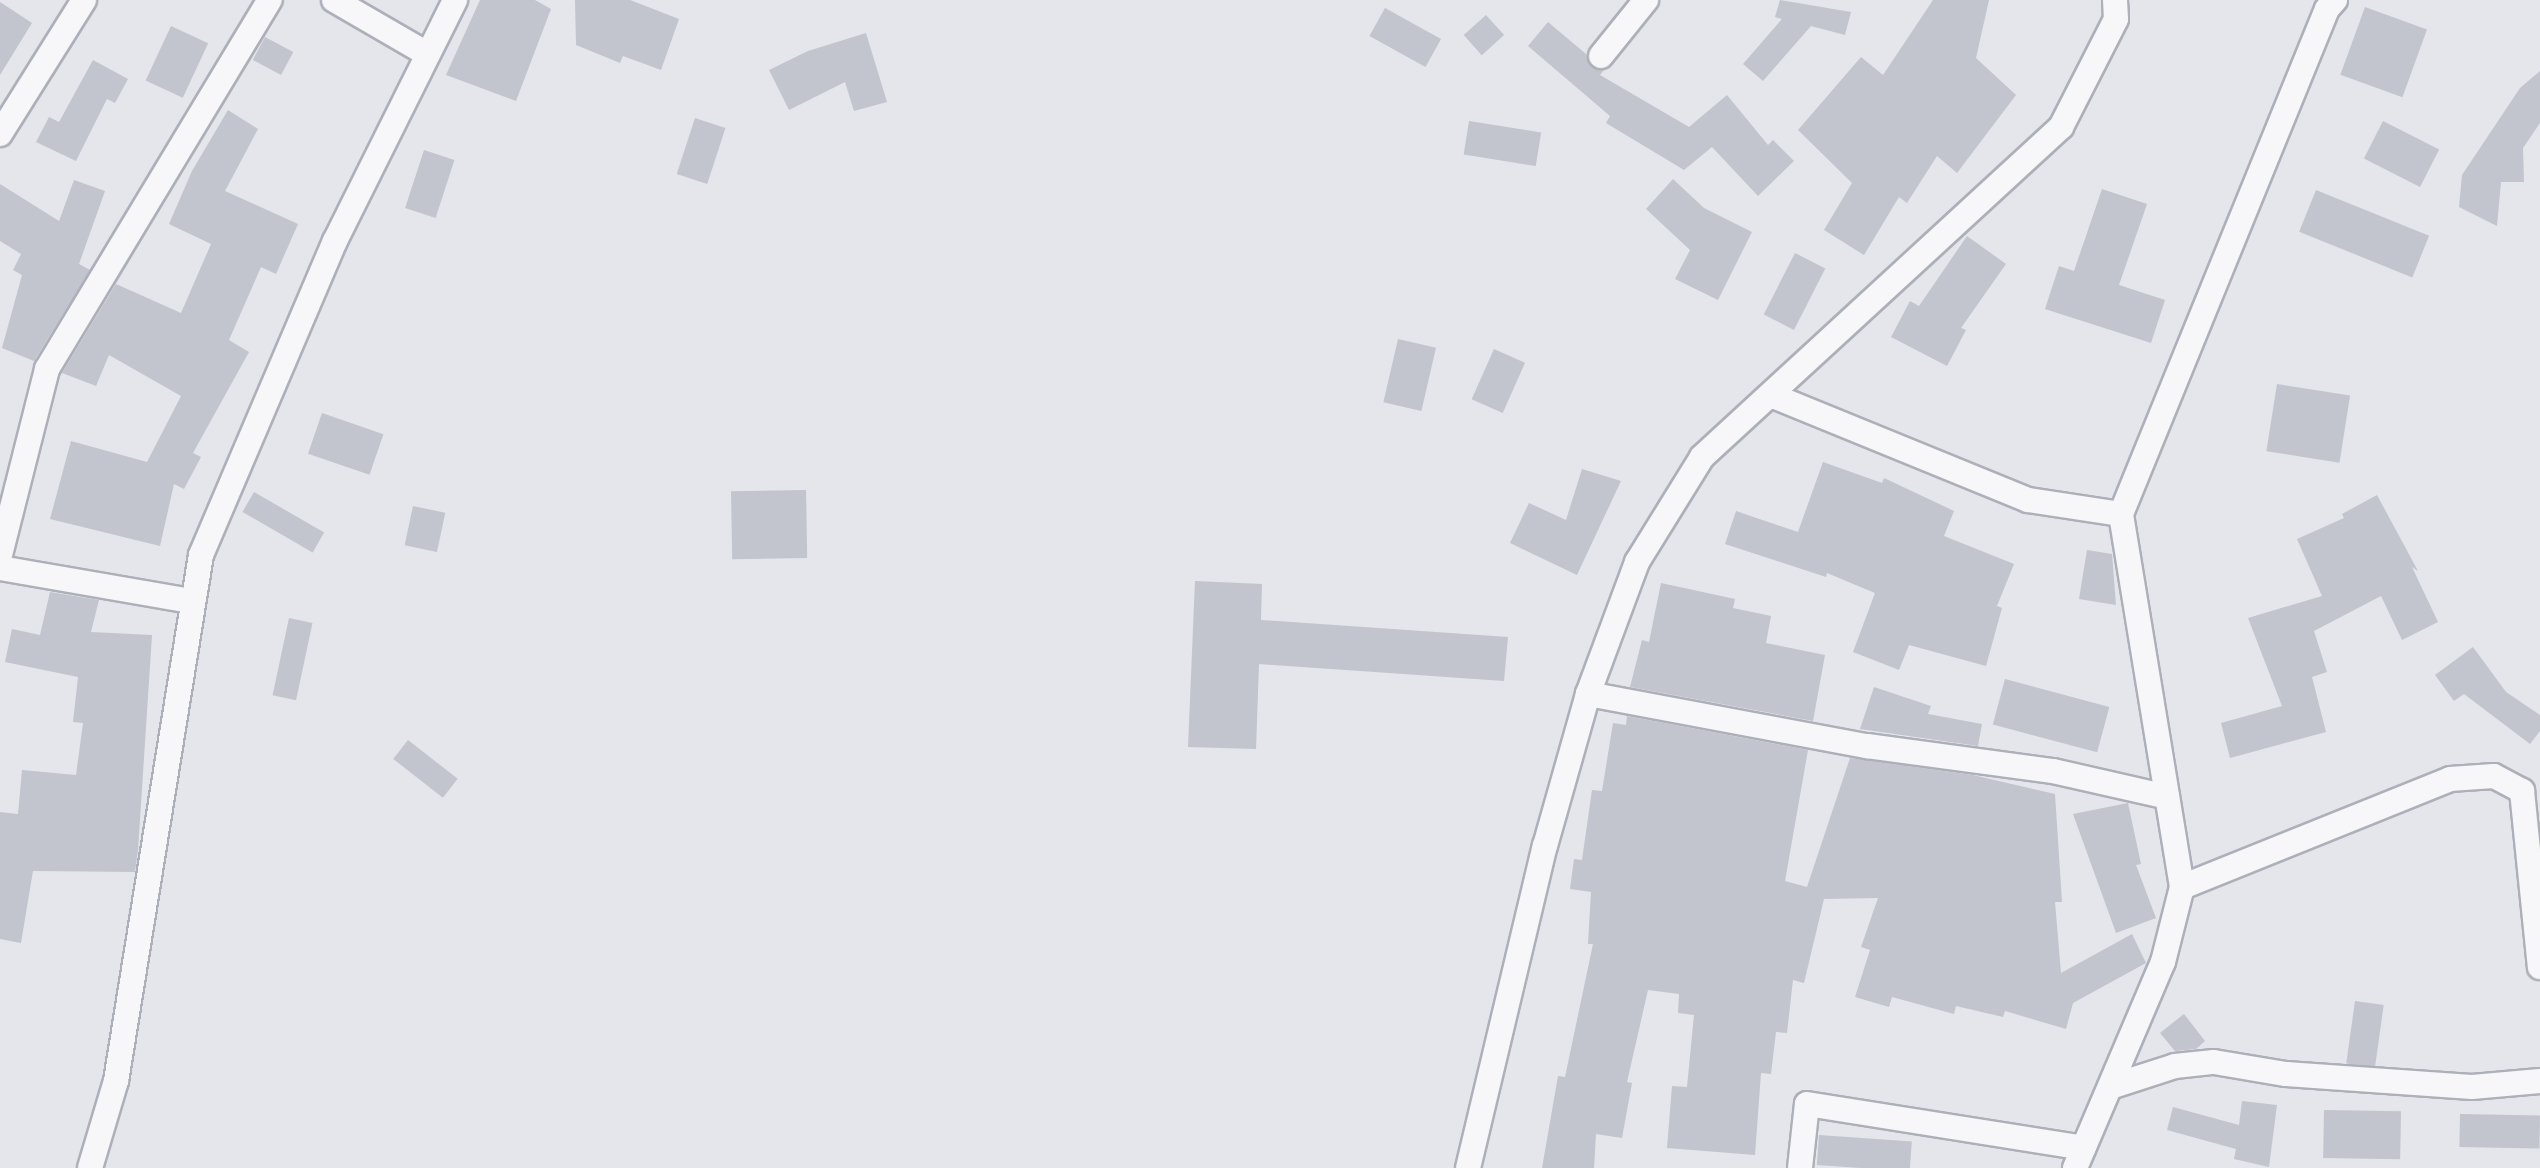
<!DOCTYPE html>
<html>
<head>
<meta charset="utf-8">
<style>
  body { margin:0 }
  #map { position:relative; width:2540px; height:1168px; overflow:hidden; background:#e4e6eb; font-family:"Public Sans",sans-serif }
  div>[style] { position:absolute }
  [style*='--x'] { left:calc(var(--x)*1px); top:calc(var(--y)*1px); width:calc(var(--w)*1px); rotate:calc(var(--a)*1deg) }
  .building>* { inset:0; background:#c2c4ce; transform-origin:0 0 }
  .roads { filter:drop-shadow(2px 0 #adafb9) drop-shadow(-2px 0 #adafb9) drop-shadow(0 2px #adafb9) drop-shadow(0 -2px #adafb9) }
  .street>* { height:24px; margin:-12px; padding:0 12px; transform-origin:12px; border-radius:12px; background:#f7f7fa }
  span { translate:-50% -50%; white-space:nowrap; text-align:center; line-height:1.15; -webkit-text-stroke:8px #f4f5f9; paint-order:stroke }
</style>
</head>
<body>
<div id="map">
  <div class="building">
    <i style="clip-path:polygon(480px 0,535px 0,551px 9px,516px 101px,446px 75px)"></i>
    <i style="clip-path:polygon(575px 0,630px 0,679px 19px,661px 70px,623px 56px,620px 63px,576px 45px)"></i>
    <i style="clip-path:polygon(1780px 0,1851px 12px,1845px 35px,1811px 26px,1763px 81px,1743px 64px,1782px 19px,1775px 17px)"></i>
    <i style="clip-path:polygon(1933px 0,1989px 0,1976px 58px,2016px 95px,1957px 173px,1937px 156px,1907px 203px,1899px 197px,1864px 255px,1824px 230px,1852px 183px,1798px 130px,1861px 57px,1883px 75px)"></i>
    <i style="clip-path:polygon(0 2px,32px 23px,0 75px)"></i>
    <i style="left:2365px;top:7px;width:66px;height:72px;rotate:20deg"></i>
    <i style="left:1385px;top:8px;width:64px;height:32px;rotate:29deg"></i>
    <i style="left:1486px;top:15px;width:27px;height:30px;rotate:48deg"></i>
    <i style="clip-path:polygon(1548px 22px,1586px 54px,1591px 67px,1604px 70px,1600px 75px,1689px 127px,1727px 95px,1768px 145px,1773px 140px,1794px 161px,1758px 196px,1712px 147px,1684px 170px,1606px 123px,1610px 116px,1528px 46px)"></i>
    <i style="left:171px;top:26px;width:41px;height:60px;rotate:25deg"></i>
    <i style="clip-path:polygon(866px 33px,887px 102px,854px 111px,845px 82px,789px 110px,769px 70px,808px 51px)"></i>
    <i style="left:265px;top:37px;width:32px;height:26px;rotate:28deg"></i>
    <i style="clip-path:polygon(93px 60px,128px 79px,115px 103px,107px 99px,76px 161px,36px 142px,49px 117px,59px 122px)"></i>
    <i style="clip-path:polygon(2540px 71px,2540px 123px,2523px 148px,2524px 182px,2501px 182px,2497px 226px,2459px 207px,2462px 175px,2520px 88px)"></i>
    <i style="clip-path:polygon(228px 110px,258px 129px,225px 191px,298px 224px,276px 274px,261px 267px,229px 340px,249px 352px,193px 453px,201px 457px,184px 489px,174px 484px,160px 546px,50px 519px,71px 441px,147px 462px,181px 396px,109px 355px,96px 386px,62px 373px,116px 284px,181px 313px,211px 244px,169px 224px,192px 171px)"></i>
    <i style="left:695px;top:118px;width:32px;height:59px;rotate:18deg"></i>
    <i style="left:1469px;top:121px;width:73px;height:34px;rotate:9deg"></i>
    <i style="left:2383px;top:121px;width:63px;height:42px;rotate:27deg"></i>
    <i style="left:424px;top:150px;width:32px;height:61px;rotate:18deg"></i>
    <i style="clip-path:polygon(1673px 179px,1704px 208px,1752px 232px,1718px 300px,1675px 279px,1690px 250px,1646px 209px)"></i>
    <i style="clip-path:polygon(74px 180px,105px 191px,79px 264px,90px 270px,34px 361px,2px 348px,22px 275px,13px 270px,21px 254px,0 241px,0 184px,59px 221px)"></i>
    <i style="clip-path:polygon(2102px 189px,2147px 204px,2119px 285px,2165px 300px,2151px 343px,2045px 309px,2059px 266px,2074px 271px)"></i>
    <i style="left:2316px;top:190px;width:122px;height:45px;rotate:22deg"></i>
    <i style="clip-path:polygon(1967px 236px,2006px 264px,1961px 328px,1966px 330px,1947px 366px,1891px 337px,1910px 301px,1919px 306px)"></i>
    <i style="left:1795px;top:253px;width:34px;height:69px;rotate:27deg"></i>
    <i style="left:1398px;top:339px;width:39px;height:65px;rotate:13deg"></i>
    <i style="left:1494px;top:349px;width:34px;height:55px;rotate:24deg"></i>
    <i style="left:2277px;top:384px;width:74px;height:68px;rotate:9deg"></i>
    <i style="left:322px;top:413px;width:65px;height:43px;rotate:19deg"></i>
    <i style="clip-path:polygon(1823px 462px,1882px 483px,1884px 478px,1954px 511px,1944px 536px,2014px 564px,1997px 606px,2002px 608px,1986px 666px,1909px 645px,1899px 670px,1853px 652px,1875px 593px,1827px 573px,1826px 577px,1725px 544px,1736px 511px,1798px 532px)"></i>
    <i style="clip-path:polygon(1582px 469px,1621px 481px,1577px 575px,1510px 543px,1529px 503px,1566px 520px)"></i>
    <i style="left:806px;top:490px;width:68px;height:75px;rotate:89deg"></i>
    <i style="left:254px;top:492px;width:81px;height:23px;rotate:30deg"></i>
    <i style="clip-path:polygon(2377px 495px,2418px 571px,2412px 567px,2438px 622px,2402px 640px,2381px 596px,2314px 631px,2327px 672px,2312px 677px,2326px 732px,2230px 758px,2221px 723px,2282px 706px,2248px 618px,2322px 596px,2297px 539px,2344px 518px,2342px 514px)"></i>
    <i style="left:413px;top:506px;width:33px;height:40px;rotate:12deg"></i>
    <i style="clip-path:polygon(2087px 550px,2112px 554px,2116px 605px,2079px 599px)"></i>
    <i style="clip-path:polygon(1195px 581px,1262px 584px,1261px 620px,1508px 637px,1504px 681px,1259px 664px,1256px 749px,1188px 747px)"></i>
    <i style="clip-path:polygon(1661px 583px,1735px 599px,1733px 608px,1771px 616px,1766px 643px,1825px 655px,1813px 721px,1630px 687px,1642px 640px,1649px 642px)"></i>
    <i style="clip-path:polygon(50px 592px,99px 600px,91px 632px,152px 635px,138px 850px,135px 872px,33px 871px,21px 943px,0 939px,0 812px,18px 814px,22px 770px,76px 775px,83px 723px,73px 722px,78px 677px,5px 662px,12px 629px,40px 635px)"></i>
    <i style="left:289px;top:618px;width:24px;height:79px;rotate:12deg"></i>
    <i style="clip-path:polygon(2473px 647px,2506px 692px,2540px 715px,2540px 731px,2530px 744px,2464px 694px,2454px 701px,2435px 675px)"></i>
    <i style="left:2005px;top:679px;width:108px;height:47px;rotate:15deg"></i>
    <i style="clip-path:polygon(1874px 687px,1931px 706px,1928px 714px,1982px 724px,1978px 746px,1860px 729px)"></i>
    <i style="clip-path:polygon(1627px 716px,1808px 750px,1785px 881px,1807px 887px,1850px 758px,1973px 775px,2055px 794px,2062px 902px,2055px 902px,2061px 973px,2132px 934px,2146px 963px,2073px 1003px,2066px 1029px,2005px 1011px,2003px 1017px,1956px 1006px,1954px 1014px,1892px 997px,1889px 1007px,1855px 997px,1870px 950px,1861px 947px,1878px 898px,1824px 899px,1804px 983px,1793px 980px,1787px 1033px,1776px 1032px,1771px 1074px,1761px 1073px,1755px 1155px,1667px 1148px,1672px 1086px,1687px 1087px,1694px 1015px,1678px 1013px,1679px 994px,1648px 990px,1627px 1082px,1632px 1083px,1622px 1138px,1596px 1134px,1594px 1168px,1542px 1168px,1558px 1076px,1565px 1077px,1593px 944px,1588px 944px,1591px 892px,1570px 889px,1574px 859px,1582px 860px,1592px 790px,1602px 791px,1613px 723px,1626px 725px)"></i>
    <i style="left:408px;top:740px;width:63px;height:24px;rotate:38deg"></i>
    <i style="clip-path:polygon(2128px 803px,2141px 864px,2136px 865px,2156px 918px,2116px 933px,2073px 814px)"></i>
    <i style="left:2355px;top:1001px;width:29px;height:63px;rotate:8deg"></i>
    <i style="clip-path:polygon(2184px 1014px,2205px 1041px,2196px 1049px,2175px 1051px,2160px 1033px)"></i>
    <i style="clip-path:polygon(2242px 1101px,2277px 1105px,2269px 1167px,2234px 1159px,2236px 1149px,2167px 1130px,2173px 1107px,2239px 1125px)"></i>
    <i style="left:2324px;top:1110px;width:77px;height:48px;rotate:1deg"></i>
    <i style="left:2460px;top:1114px;width:80px;height:33px;rotate:1deg"></i>
    <i style="left:1819px;top:1135px;width:93px;height:30px;rotate:4deg"></i>
  </div>
  <div class="roads">
    <div class="street">
      <i style="--x:334;--y:0;--w:108;--a:30.1"></i>
      <i style="--x:1601;--y:56;--w:72;--a:-51.2"></i>
      <i style="--x:0;--y:134;--w:158;--a:-57.9"></i>
      <i style="--x:1773;--y:396;--w:275;--a:22.2"></i>
      <i style="--x:2028;--y:500;--w:94;--a:8.6"></i>
      <i style="--x:0;--y:555;--w:192;--a:-75.8"></i>
      <i style="--x:47;--y:369;--w:431;--a:-58.9"></i>
      <i style="--x:0;--y:568;--w:194;--a:9.8"></i>
      <i style="--x:1588;--y:694;--w:284;--a:10.6"></i>
      <i style="--x:1867;--y:746;--w:188;--a:7.7"></i>
      <i style="--x:2053;--y:771;--w:117;--a:12.8"></i>
      <i style="--x:2182;--y:887;--w:289;--a:-21.9"></i>
      <i style="--x:2450;--y:779;--w:44;--a:-3.9"></i>
      <i style="--x:2494;--y:776;--w:32;--a:28"></i>
      <i style="--x:2522;--y:791;--w:177;--a:84.2"></i>
      <i style="--x:2110;--y:1087;--w:68;--a:-17.9"></i>
      <i style="--x:2175;--y:1066;--w:39;--a:-6"></i>
      <i style="--x:2214;--y:1062;--w:73;--a:9.5"></i>
      <i style="--x:2286;--y:1074;--w:186;--a:4"></i>
      <i style="--x:2472;--y:1087;--w:68;--a:-5"></i>
      <i style="--x:90;--y:1168;--w:91;--a:-73.4"></i>
      <i style="--x:116;--y:1081;--w:533;--a:-80.82"></i>
      <i style="--x:201;--y:555;--w:341;--a:-66.9"></i>
      <i style="--x:335;--y:241;--w:269;--a:-63.5"></i>
      <i style="--x:1468;--y:1168;--w:331;--a:-76.6"></i>
      <i style="--x:1545;--y:846;--w:158;--a:-74.2"></i>
      <i style="--x:1588;--y:694;--w:141;--a:-69.6"></i>
      <i style="--x:1637;--y:562;--w:123;--a:-58.2"></i>
      <i style="--x:1702;--y:457;--w:488;--a:-42.6"></i>
      <i style="--x:2061;--y:127;--w:121;--a:-63"></i>
      <i style="--x:2116;--y:19;--w:19;--a:-93"></i>
      <i style="--x:1800;--y:1168;--w:64;--a:-83.8"></i>
      <i style="--x:1807;--y:1104;--w:280;--a:9"></i>
      <i style="--x:2075;--y:1168;--w:224;--a:-66.9"></i>
      <i style="--x:2163;--y:962;--w:77;--a:-75.8"></i>
      <i style="--x:2182;--y:887;--w:378;--a:-99.3"></i>
      <i style="--x:2121;--y:514;--w:545;--a:-67.81"></i>
      <i style="--x:2327;--y:9;--w:12;--a:-48"></i>
    </div>
  </div>
</div>
</body>
</html>
